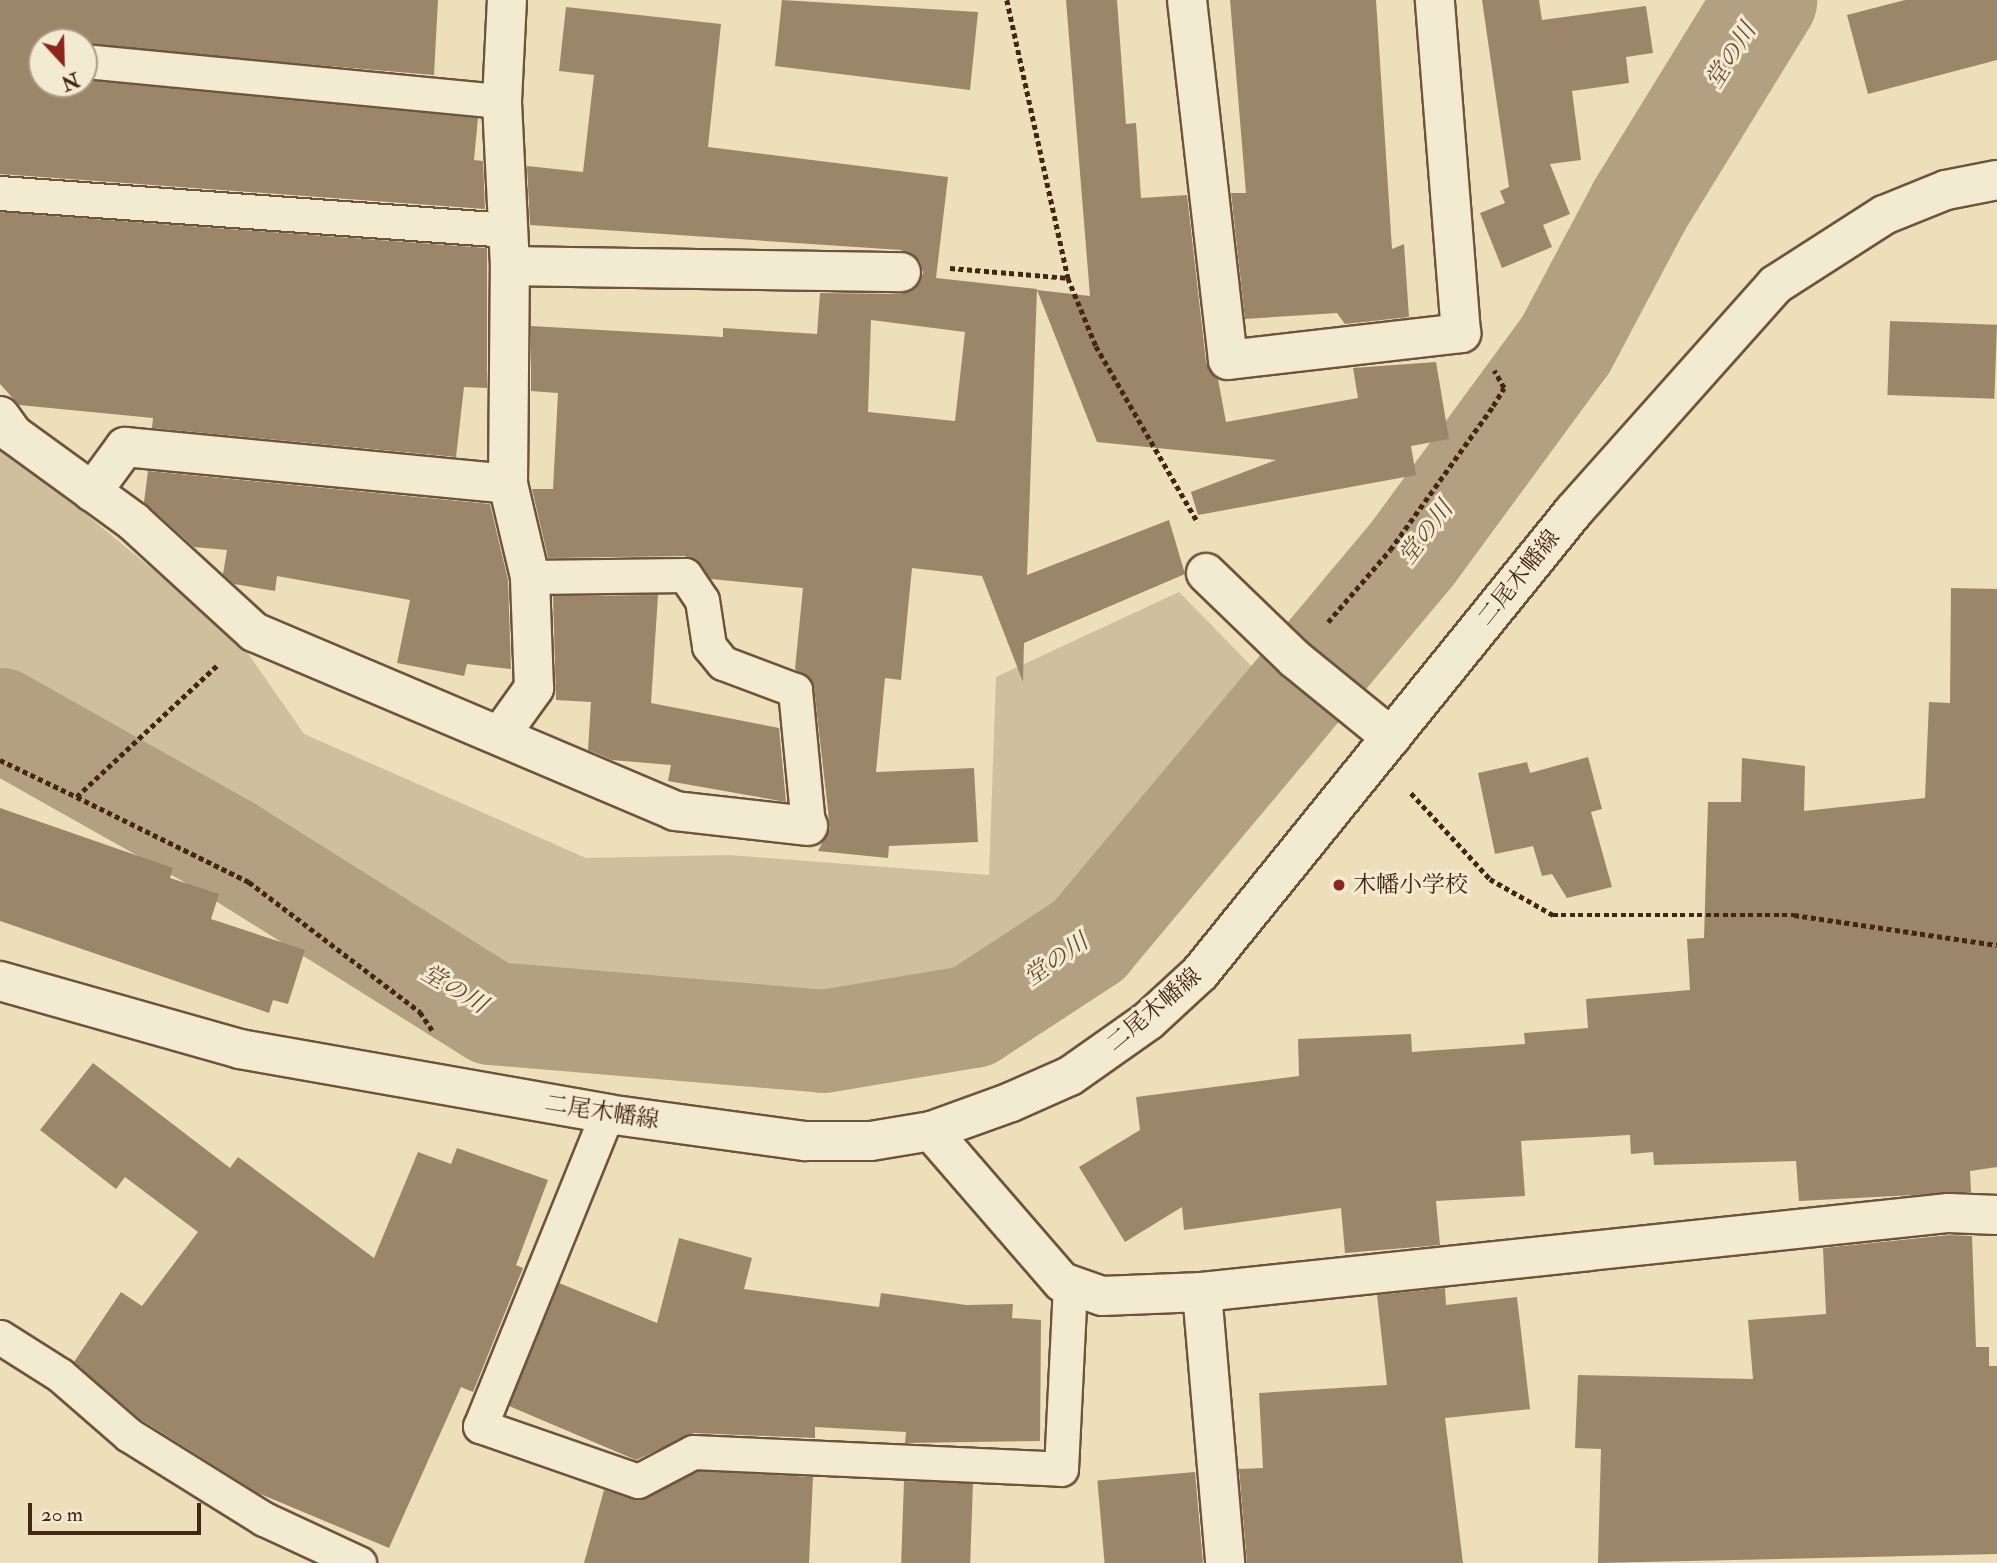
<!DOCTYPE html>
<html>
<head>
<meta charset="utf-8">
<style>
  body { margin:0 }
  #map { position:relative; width:1997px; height:1563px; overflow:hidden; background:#ecdfb9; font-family:"IM FELL Double Pica","Noto Serif JP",serif }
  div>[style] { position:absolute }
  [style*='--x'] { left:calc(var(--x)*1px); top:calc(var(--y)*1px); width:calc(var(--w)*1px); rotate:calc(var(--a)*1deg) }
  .green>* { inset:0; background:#d0bf9d }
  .river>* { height:103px; margin:-51.5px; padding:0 51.5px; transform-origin:51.5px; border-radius:51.5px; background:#b3a081 }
  .building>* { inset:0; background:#9c8669; transform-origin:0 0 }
  .path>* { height:4.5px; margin-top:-2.25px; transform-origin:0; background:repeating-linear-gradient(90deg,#452513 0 5px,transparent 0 8.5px) }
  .roads { filter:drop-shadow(2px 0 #6f543c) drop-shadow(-2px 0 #6f543c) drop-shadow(0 2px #6f543c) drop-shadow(0 -2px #6f543c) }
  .service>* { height:33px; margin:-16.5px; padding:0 16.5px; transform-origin:16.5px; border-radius:16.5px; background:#f3ead2 }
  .minor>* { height:38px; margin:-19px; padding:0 19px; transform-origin:19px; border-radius:19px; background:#f3ead2 }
  .secondary>* { height:38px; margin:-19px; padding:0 19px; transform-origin:19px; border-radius:19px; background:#f3ead2 }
  .dots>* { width:19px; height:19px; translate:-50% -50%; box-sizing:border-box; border:4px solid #f3ead2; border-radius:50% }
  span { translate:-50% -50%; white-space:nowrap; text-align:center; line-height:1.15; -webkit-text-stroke:6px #f3ead2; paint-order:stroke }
  .street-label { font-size:23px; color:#452513 }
  .poi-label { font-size:23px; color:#452513 }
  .left { translate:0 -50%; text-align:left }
  .water-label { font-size:24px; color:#664a34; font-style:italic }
  .north { position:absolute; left:28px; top:28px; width:70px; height:70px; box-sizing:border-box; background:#f3ead2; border:2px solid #ad9b86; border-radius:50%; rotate:158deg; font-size:19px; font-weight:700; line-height:28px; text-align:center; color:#452513 }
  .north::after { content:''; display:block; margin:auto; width:24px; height:32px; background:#8f2418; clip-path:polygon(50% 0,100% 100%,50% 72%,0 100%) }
  .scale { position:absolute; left:28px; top:1503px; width:173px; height:32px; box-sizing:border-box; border:4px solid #452513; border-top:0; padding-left:9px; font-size:21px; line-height:24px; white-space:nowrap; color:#452513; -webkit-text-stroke:5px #f3ead2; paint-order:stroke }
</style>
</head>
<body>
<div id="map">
  <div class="green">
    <i style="clip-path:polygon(0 444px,238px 639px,304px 734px,586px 858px,730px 855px,989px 875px,996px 677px,1179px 592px,1271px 686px,1063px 920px,959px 993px,821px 1016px,500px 980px,0 692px)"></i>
  </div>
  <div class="river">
    <i style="--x:0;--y:719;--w:261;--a:29.4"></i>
    <i style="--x:227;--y:847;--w:313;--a:32.1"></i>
    <i style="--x:492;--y:1013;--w:332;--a:4.8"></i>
    <i style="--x:823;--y:1041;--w:151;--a:-9.5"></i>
    <i style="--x:972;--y:1016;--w:139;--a:-33.2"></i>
    <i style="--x:1088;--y:940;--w:505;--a:-50.06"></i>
    <i style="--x:1412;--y:553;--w:258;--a:-53.7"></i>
    <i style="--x:1565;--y:345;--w:158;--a:-62.1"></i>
    <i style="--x:1639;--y:205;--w:241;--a:-58.4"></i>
  </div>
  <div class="building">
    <i style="clip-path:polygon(0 0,438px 0,434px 75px,42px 42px,42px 84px,84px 80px,478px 118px,474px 160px,483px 161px,485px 209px,0 174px)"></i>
    <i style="clip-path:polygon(782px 0,978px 12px,970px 90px,775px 66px)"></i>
    <i style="clip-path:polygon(1066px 0,1117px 0,1126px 124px,1136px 123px,1141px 198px,1187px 195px,1206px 362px,1218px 379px,1226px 422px,1358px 398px,1353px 368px,1436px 362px,1449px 439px,1411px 446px,1416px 475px,1198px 515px,1191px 492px,1276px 460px,1097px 442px,1037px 290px,1090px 296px)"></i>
    <i style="clip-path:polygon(1230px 0,1376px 0,1392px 249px,1404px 244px,1409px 317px,1345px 324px,1337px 313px,1245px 319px,1231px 193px,1246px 193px)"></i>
    <i style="clip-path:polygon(1482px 0,1539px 0,1542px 20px,1646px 6px,1653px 53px,1626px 57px,1629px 83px,1572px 91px,1581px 160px,1550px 164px,1570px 214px,1543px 225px,1552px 247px,1502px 268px,1480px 213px,1505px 203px,1500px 191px,1509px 187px)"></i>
    <i style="clip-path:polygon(1905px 0,1997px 0,1997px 60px,1868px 94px,1847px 15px)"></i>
    <i style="clip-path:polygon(evenodd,566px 7px,721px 24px,708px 147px,948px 177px,936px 278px,1037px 289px,1027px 575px,1169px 520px,1185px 574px,1024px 643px,1023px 682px,982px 576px,912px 568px,901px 680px,885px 678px,876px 772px,974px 768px,978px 842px,889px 846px,888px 858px,818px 851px,830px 828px,814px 688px,795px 669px,803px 588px,711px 579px,685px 556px,548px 558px,532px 489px,553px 489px,558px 393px,531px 391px,531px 326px,723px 337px,723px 328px,817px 334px,820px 293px,901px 294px,919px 284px,923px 273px,920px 261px,901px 250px,530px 225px,527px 166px,583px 172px,594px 75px,559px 71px,566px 7px,871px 320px,965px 332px,955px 421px,868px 412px,871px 320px)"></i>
    <i style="clip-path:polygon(0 212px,487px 248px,487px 388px,464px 387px,456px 457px,152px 428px,153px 418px,19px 405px,0 384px)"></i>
    <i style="left:1890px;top:321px;width:107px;height:74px;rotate:2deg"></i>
    <i style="clip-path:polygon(148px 471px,490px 504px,508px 580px,511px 669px,467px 664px,464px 676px,397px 663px,410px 600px,277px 576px,275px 591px,234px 584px,223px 574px,227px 550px,194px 547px,144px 502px)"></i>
    <i style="clip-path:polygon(1951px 588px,1997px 589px,1997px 1167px,1970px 1171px,1971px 1192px,1799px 1201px,1796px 1161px,1654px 1165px,1653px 1152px,1631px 1154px,1630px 1135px,1521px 1141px,1525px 1196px,1436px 1201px,1440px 1245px,1345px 1253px,1341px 1208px,1184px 1230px,1182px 1207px,1125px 1242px,1079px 1167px,1140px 1130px,1136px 1097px,1299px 1076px,1298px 1039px,1411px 1034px,1412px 1052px,1525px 1044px,1524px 1033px,1588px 1028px,1586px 999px,1690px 990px,1687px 939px,1704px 938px,1708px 802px,1741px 802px,1742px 758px,1805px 766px,1804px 811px,1925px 798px,1929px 702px,1950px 703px)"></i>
    <i style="clip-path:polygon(658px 595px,651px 703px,779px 728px,786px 802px,668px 781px,671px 765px,612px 760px,588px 750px,591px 702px,556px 700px,553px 596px)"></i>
    <i style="clip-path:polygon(1588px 757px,1602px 809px,1591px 812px,1612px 887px,1567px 898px,1552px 874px,1542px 876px,1533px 846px,1495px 854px,1478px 773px,1527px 762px,1530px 773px)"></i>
    <i style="clip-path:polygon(0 808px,173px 868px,170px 878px,219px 894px,211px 919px,305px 950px,288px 1004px,273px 1000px,269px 1013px,0 921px)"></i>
    <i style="clip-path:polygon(93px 1063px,230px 1168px,238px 1157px,374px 1258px,418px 1152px,451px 1164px,457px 1148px,548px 1180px,516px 1265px,523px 1268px,473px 1392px,461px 1387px,389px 1548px,258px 1493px,140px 1419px,74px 1362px,121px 1292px,142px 1306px,198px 1232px,125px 1177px,116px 1189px,40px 1130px)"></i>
    <i style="clip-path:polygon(1950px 1235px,1972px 1236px,1976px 1347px,1989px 1347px,1989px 1366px,1997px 1366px,1997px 1554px,1598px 1563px,1601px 1449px,1575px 1448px,1578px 1375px,1753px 1379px,1748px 1320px,1826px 1314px,1823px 1248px)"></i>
    <i style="clip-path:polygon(679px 1238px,752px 1258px,744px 1289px,879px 1307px,881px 1293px,966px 1305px,1013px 1304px,1012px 1318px,1041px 1320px,1040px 1441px,905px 1443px,906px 1432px,815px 1427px,815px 1438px,694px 1433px,636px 1460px,509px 1406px,559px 1283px,657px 1323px)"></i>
    <i style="clip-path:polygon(1445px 1288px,1446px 1305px,1517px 1297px,1530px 1409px,1445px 1418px,1463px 1563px,1247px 1563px,1239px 1469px,1263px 1468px,1259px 1393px,1387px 1385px,1377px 1295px)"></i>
    <i style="clip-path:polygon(697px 1471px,813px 1477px,809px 1563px,584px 1563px,604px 1490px,640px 1500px)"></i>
    <i style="left:1195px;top:1472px;width:91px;height:98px;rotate:85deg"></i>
    <i style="left:904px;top:1481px;width:69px;height:82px;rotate:2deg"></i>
  </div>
  <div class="path">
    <i style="--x:1007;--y:0;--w:285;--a:77.6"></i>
    <i style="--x:1068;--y:278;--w:74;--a:67.6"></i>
    <i style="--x:1096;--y:346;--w:204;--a:60"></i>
    <i style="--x:950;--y:268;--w:118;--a:4.8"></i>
    <i style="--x:1328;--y:622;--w:95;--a:-49.3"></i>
    <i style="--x:1390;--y:550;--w:177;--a:-54.4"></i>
    <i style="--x:1493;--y:406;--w:21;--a:-59"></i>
    <i style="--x:1504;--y:388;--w:20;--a:-120"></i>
    <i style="--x:217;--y:666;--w:192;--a:136.9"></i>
    <i style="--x:77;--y:797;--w:192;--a:26.3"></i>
    <i style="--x:249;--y:882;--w:215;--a:37.2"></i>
    <i style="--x:420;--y:1012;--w:22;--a:56"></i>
    <i style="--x:0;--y:760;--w:85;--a:25.7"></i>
    <i style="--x:1411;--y:793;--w:117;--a:47.4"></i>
    <i style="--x:1490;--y:879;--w:73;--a:29.7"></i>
    <i style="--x:1553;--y:915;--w:241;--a:0"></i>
    <i style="--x:1794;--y:915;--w:205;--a:8.4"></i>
  </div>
  <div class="roads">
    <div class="service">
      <i style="--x:84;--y:61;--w:420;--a:5.5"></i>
      <i style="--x:0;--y:193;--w:508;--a:4.17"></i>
      <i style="--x:530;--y:577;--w:155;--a:-0.7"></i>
      <i style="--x:685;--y:575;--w:30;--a:56"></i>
      <i style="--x:702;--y:600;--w:47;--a:81.3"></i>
      <i style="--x:709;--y:646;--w:22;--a:51"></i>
      <i style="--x:723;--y:663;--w:77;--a:20.6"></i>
      <i style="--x:795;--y:690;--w:137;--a:84.5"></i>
      <i style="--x:607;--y:1114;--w:337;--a:112.1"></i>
      <i style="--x:480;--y:1426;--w:167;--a:19.2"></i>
      <i style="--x:638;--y:1481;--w:62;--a:-27.8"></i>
      <i style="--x:693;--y:1452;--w:368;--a:2.6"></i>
      <i style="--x:1061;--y:1469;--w:184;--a:-87.2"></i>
      <i style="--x:0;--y:1337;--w:71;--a:32.3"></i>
      <i style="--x:60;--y:1375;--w:91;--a:41"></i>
      <i style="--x:129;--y:1435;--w:159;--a:31.9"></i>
      <i style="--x:264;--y:1519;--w:105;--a:24.9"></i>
    </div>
    <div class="minor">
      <i style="--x:1187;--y:0;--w:362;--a:83.5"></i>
      <i style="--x:1228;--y:360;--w:235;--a:-6.6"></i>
      <i style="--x:1461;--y:333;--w:334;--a:-94.5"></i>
      <i style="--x:510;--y:266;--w:391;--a:0.9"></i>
      <i style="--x:0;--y:416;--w:22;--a:54"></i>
      <i style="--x:13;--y:434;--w:150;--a:36"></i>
      <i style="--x:134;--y:522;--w:163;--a:42.5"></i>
      <i style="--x:254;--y:632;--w:457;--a:23"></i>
      <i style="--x:675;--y:811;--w:134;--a:6.4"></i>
      <i style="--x:92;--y:492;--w:56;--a:-53.7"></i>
      <i style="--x:125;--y:447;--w:385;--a:5.5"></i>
      <i style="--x:1206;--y:573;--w:124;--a:44"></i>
      <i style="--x:1295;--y:659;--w:124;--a:39.1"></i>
      <i style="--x:501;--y:734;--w:57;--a:-54.3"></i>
      <i style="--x:534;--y:688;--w:111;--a:-92.1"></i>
      <i style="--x:530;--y:577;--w:96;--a:-103.3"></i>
      <i style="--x:508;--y:484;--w:218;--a:-89.5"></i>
      <i style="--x:510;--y:266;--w:165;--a:-92.8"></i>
      <i style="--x:502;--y:101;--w:101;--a:-87.2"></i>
      <i style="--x:931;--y:1131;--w:200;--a:49.1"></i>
      <i style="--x:1062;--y:1282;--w:42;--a:19.3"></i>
      <i style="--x:1102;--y:1296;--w:100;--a:-2.3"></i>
      <i style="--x:1202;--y:1292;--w:751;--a:-6.04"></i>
      <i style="--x:1949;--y:1213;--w:48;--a:2.4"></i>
      <i style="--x:1202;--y:1292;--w:272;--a:85.1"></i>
    </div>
    <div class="secondary">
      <i style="--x:0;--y:981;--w:249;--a:15.8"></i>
      <i style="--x:240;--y:1049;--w:373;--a:10"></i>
      <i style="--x:607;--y:1114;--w:200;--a:7.8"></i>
      <i style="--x:805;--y:1141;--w:66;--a:0"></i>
      <i style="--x:871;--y:1141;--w:61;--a:-9.5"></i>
      <i style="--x:931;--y:1131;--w:85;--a:-19.9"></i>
      <i style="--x:1011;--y:1102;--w:64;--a:-23.8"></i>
      <i style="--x:1070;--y:1076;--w:95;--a:-35.2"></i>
      <i style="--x:1148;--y:1021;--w:71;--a:-42.7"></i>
      <i style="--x:1200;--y:973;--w:593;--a:-51.02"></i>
      <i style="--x:1573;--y:512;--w:304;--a:-48.3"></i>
      <i style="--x:1775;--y:285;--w:130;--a:-32.7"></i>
      <i style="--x:1884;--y:215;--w:67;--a:-22"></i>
      <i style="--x:1946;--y:190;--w:52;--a:-11.1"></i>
    </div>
  </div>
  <div class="dots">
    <i style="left:1339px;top:885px;background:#8f2418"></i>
  </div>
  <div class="street-label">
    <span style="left:1519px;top:578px;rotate:-51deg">二尾木幡線</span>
    <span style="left:1154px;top:1010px;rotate:-40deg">二尾木幡線</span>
    <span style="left:602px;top:1112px;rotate:9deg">二尾木幡線</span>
  </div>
  <div class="poi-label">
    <span class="left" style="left:1353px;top:885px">木幡小学校</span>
  </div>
  <div class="water-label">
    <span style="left:1731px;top:56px;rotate:-58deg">堂の川</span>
    <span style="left:1426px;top:533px;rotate:-53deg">堂の川</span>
    <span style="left:1056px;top:960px;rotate:-35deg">堂の川</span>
    <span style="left:454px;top:989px;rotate:31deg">堂の川</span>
  </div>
  <div class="north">N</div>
  <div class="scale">20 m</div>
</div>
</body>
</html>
